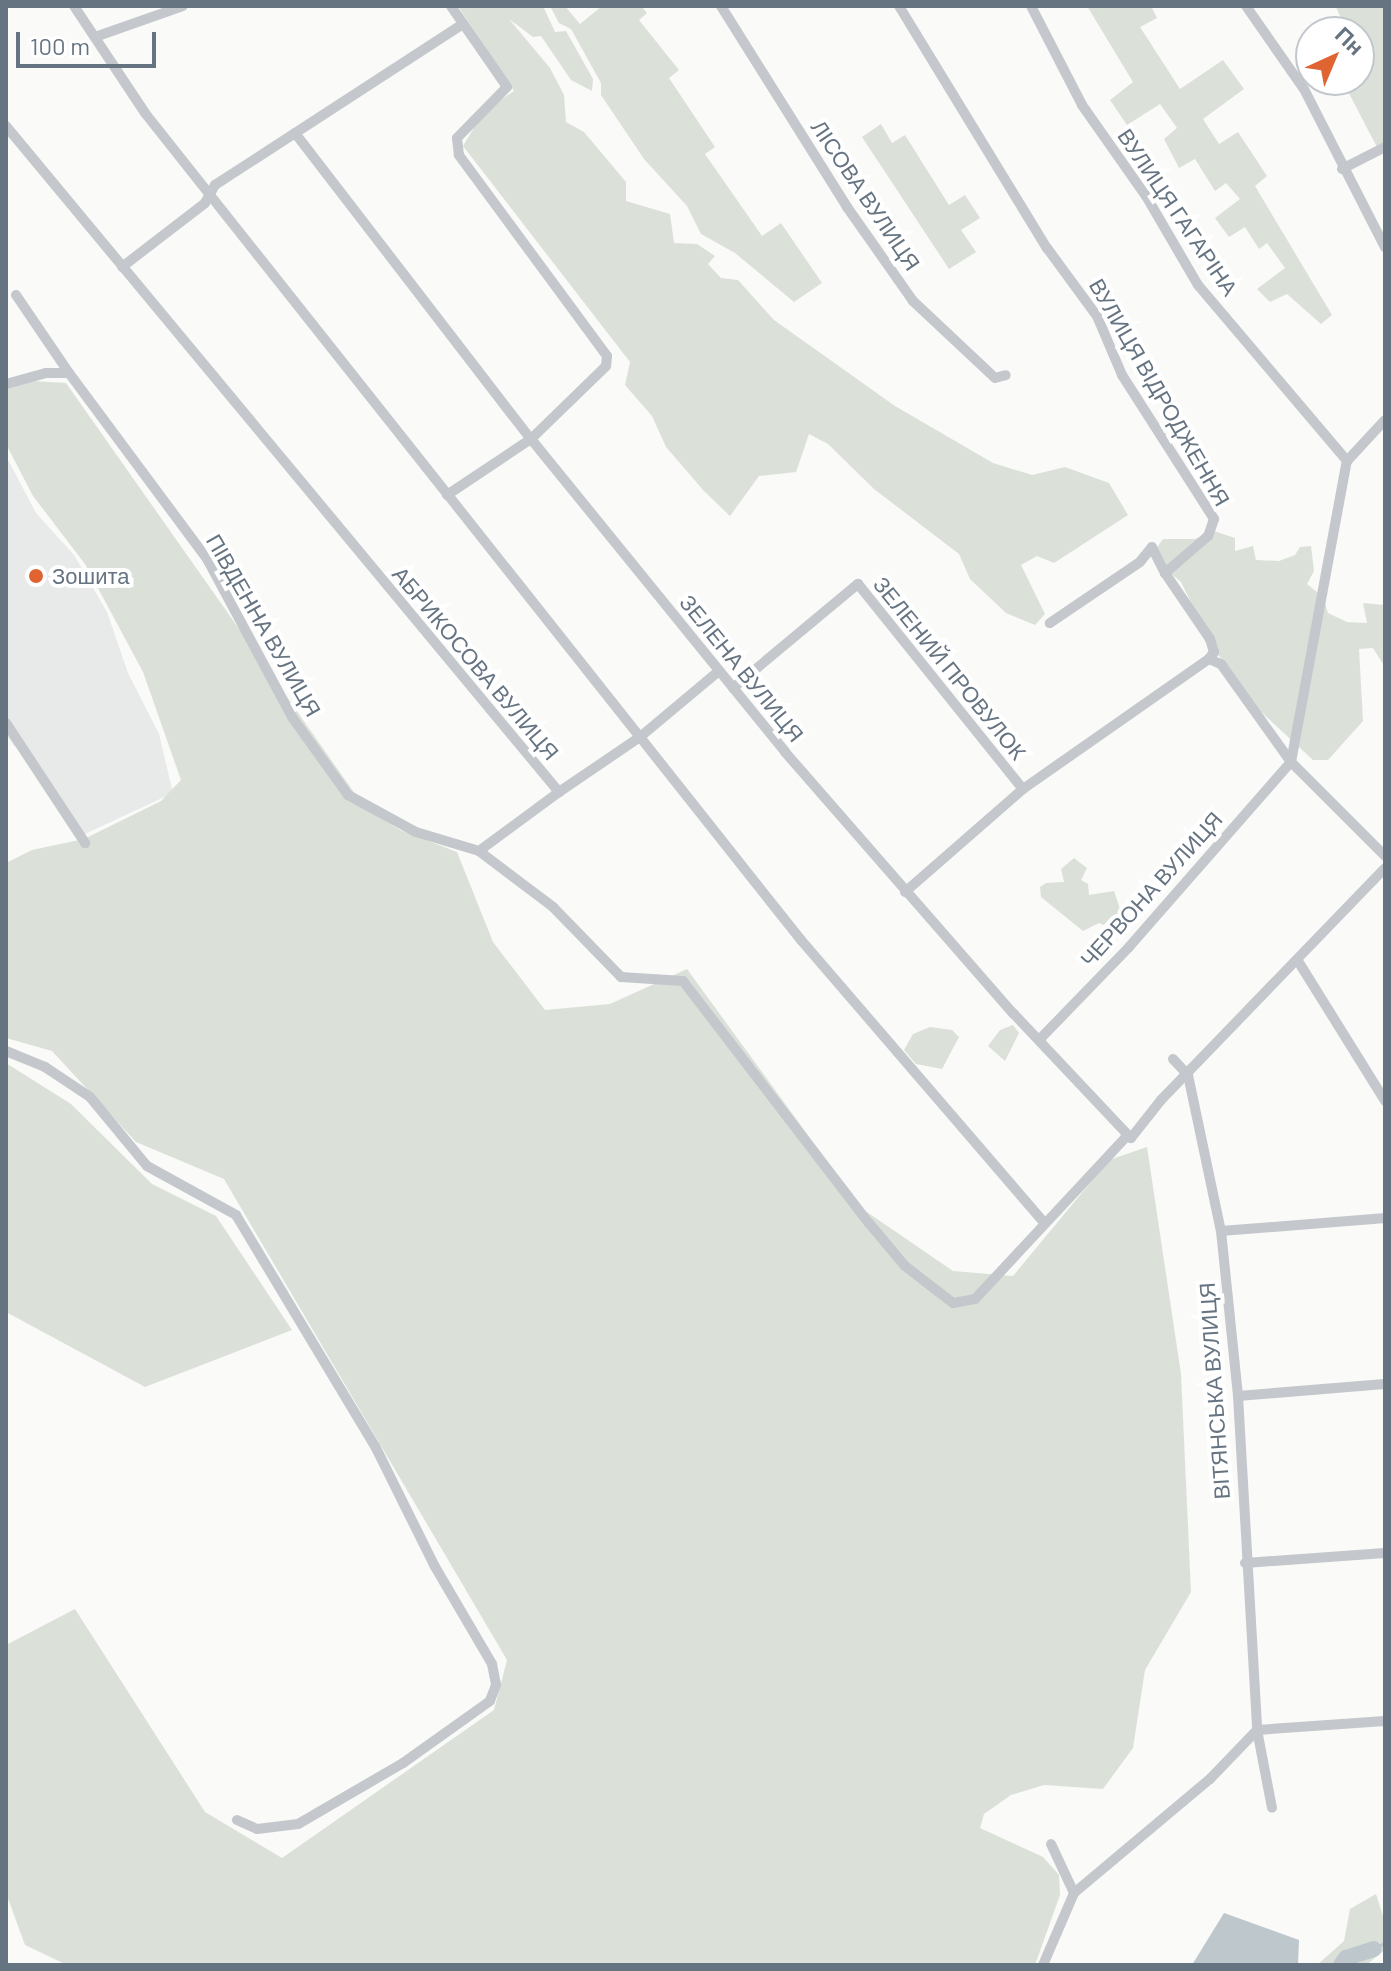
<!DOCTYPE html>
<html>
<head>
<meta charset="utf-8">
<style>
  body { margin:0 }
  #map { position:relative; width:1391px; height:1971px; overflow:hidden; background:#fafaf8; font-family:Barlow,sans-serif }
  div>[style] { position:absolute }
  [style*='--x'] { left:calc(var(--x)*1px); top:calc(var(--y)*1px); width:calc(var(--w)*1px); rotate:calc(var(--a)*1deg) }
  .built>* { inset:0; background:#e8e9e9 }
  .green>* { inset:0; background:#dbe1d9 }
  .water>* { inset:0; background:#bec7cc }
  .stream>* { height:3px; margin:-1.5px; padding:0 1.5px; transform-origin:1.5px; border-radius:1.5px; background:#bec7cc }
  .river>* { height:16px; margin:-8px; padding:0 8px; transform-origin:8px; border-radius:8px; background:#bec7cc }
  .minor>* { height:10px; margin:-5px; padding:0 5px; transform-origin:5px; border-radius:5px; background:#c4c7cb }
  .dots>* { width:22px; height:22px; translate:-50% -50%; box-sizing:border-box; border:4px solid #fff; border-radius:50% }
  span { translate:-50% -50%; white-space:nowrap; text-align:center; line-height:1.15; -webkit-text-stroke:8px #fff; paint-order:stroke }
  .street-label { font-size:22px; color:#667482 }
  .poi-label { font-size:22px; color:#667482 }
  .left { translate:0 -50%; text-align:left }
  .frame { position:absolute; inset:0; border:8px solid #667482; pointer-events:none }
  .north { position:absolute; left:1295px; top:16px; width:80px; height:80px; box-sizing:border-box; background:#fff; border:2px solid #c2c7cd; border-radius:50%; rotate:44deg; font-size:22px; font-weight:700; line-height:32px; text-align:center; color:#667482 }
  .north::after { content:''; display:block; margin:auto; width:28px; height:36px; background:#df6432; clip-path:polygon(50% 0,100% 100%,50% 72%,0 100%) }
  .scale { position:absolute; left:16px; top:32px; width:140px; height:36px; box-sizing:border-box; border:4px solid #667482; border-top:0; padding-left:10px; font-size:24px; line-height:28px; white-space:nowrap; color:#667482; -webkit-text-stroke:6px #fff; paint-order:stroke }
</style>
</head>
<body>
<div id="map">
  <div class="built">
    <i style="clip-path:polygon(6px 456px,36px 513px,74px 555px,107px 612px,128px 673px,159px 734px,173px 793px,85px 834px,22px 745px,14px 746px,6px 733px)"></i>
  </div>
  <div class="green">
    <i style="clip-path:polygon(458px 6px,543px 6px,555px 32px,566px 31px,571px 40px,593px 79px,592px 91px,571px 80px,541px 36px,533px 37px,509px 19px,550px 68px,564px 95px,566px 122px,584px 132px,626px 182px,626px 201px,670px 214px,674px 243px,697px 244px,715px 256px,708px 264px,721px 278px,738px 280px,774px 320px,895px 406px,993px 463px,1032px 475px,1065px 467px,1109px 483px,1128px 515px,1054px 563px,1037px 556px,1021px 565px,1045px 614px,1035px 625px,1006px 613px,970px 579px,959px 554px,874px 489px,828px 444px,809px 434px,796px 472px,759px 476px,730px 516px,704px 491px,666px 447px,652px 416px,625px 385px,630px 362px,463px 146px,484px 111px,514px 91px)"></i>
    <i style="clip-path:polygon(550px 6px,565px 6px,580px 24px,602px 6px,641px 6px,647px 13px,639px 20px,679px 70px,669px 78px,715px 147px,705px 154px,762px 236px,781px 223px,822px 283px,794px 302px,735px 253px,701px 234px,687px 206px,644px 159px,601px 95px,601px 83px,571px 29px,559px 23px)"></i>
    <i style="clip-path:polygon(1087px 6px,1151px 6px,1157px 18px,1140px 27px,1180px 89px,1223px 60px,1244px 89px,1203px 119px,1219px 144px,1238px 132px,1267px 176px,1255px 186px,1332px 315px,1321px 324px,1287px 294px,1270px 302px,1257px 289px,1285px 268px,1267px 243px,1259px 249px,1245px 227px,1229px 237px,1215px 218px,1240px 199px,1226px 183px,1215px 191px,1195px 159px,1179px 168px,1164px 139px,1177px 128px,1160px 104px,1127px 125px,1110px 100px,1133px 82px)"></i>
    <i style="clip-path:polygon(1385px 6px,1385px 147px,1379px 151px,1342px 80px,1359px 80px,1359px 32px,1347px 32px,1336px 7px)"></i>
    <i style="clip-path:polygon(881px 124px,892px 143px,905px 135px,949px 205px,965px 195px,980px 218px,961px 230px,976px 252px,949px 269px,862px 137px)"></i>
    <i style="clip-path:polygon(33px 381px,66px 383px,365px 808px,400px 830px,457px 852px,493px 942px,545px 1010px,610px 1004px,687px 969px,861px 1208px,953px 1271px,1013px 1276px,1109px 1160px,1147px 1147px,1181px 1374px,1191px 1592px,1145px 1670px,1133px 1748px,1103px 1789px,1044px 1785px,1011px 1795px,984px 1814px,980px 1828px,1043px 1857px,1059px 1875px,1060px 1895px,1035px 1965px,67px 1965px,25px 1945px,6px 1893px,6px 1645px,75px 1609px,205px 1812px,282px 1858px,494px 1710px,507px 1660px,224px 1179px,136px 1142px,52px 1051px,6px 1038px,6px 863px,32px 850px,84px 839px,161px 801px,181px 780px,143px 672px,85px 564px,33px 496px,6px 444px,6px 387px)"></i>
    <i style="clip-path:polygon(1214px 531px,1235px 538px,1235px 551px,1253px 546px,1256px 560px,1279px 561px,1295px 555px,1300px 547px,1311px 546px,1314px 571px,1307px 584px,1323px 597px,1328px 613px,1347px 622px,1367px 623px,1363px 603px,1385px 605px,1385px 667px,1373px 648px,1359px 649px,1363px 721px,1328px 760px,1313px 760px,1258px 709px,1214px 649px,1181px 582px,1156px 561px,1153px 553px,1163px 539px,1195px 539px)"></i>
    <i style="clip-path:polygon(1074px 858px,1087px 868px,1081px 880px,1088px 884px,1089px 895px,1114px 891px,1126px 927px,1120px 932px,1099px 923px,1083px 931px,1041px 897px,1040px 887px,1046px 883px,1064px 882px,1061px 869px)"></i>
    <i style="clip-path:polygon(1013px 1025px,1019px 1033px,1005px 1061px,988px 1046px,1000px 1030px)"></i>
    <i style="clip-path:polygon(930px 1027px,952px 1030px,959px 1037px,942px 1069px,916px 1064px,904px 1050px,913px 1034px)"></i>
    <i style="clip-path:polygon(6px 1063px,71px 1104px,152px 1184px,216px 1216px,292px 1330px,145px 1387px,6px 1312px)"></i>
    <i style="clip-path:polygon(1376px 1894px,1385px 1922px,1385px 1950px,1366px 1965px,1317px 1965px,1344px 1941px,1350px 1909px)"></i>
  </div>
  <div class="water">
    <i style="clip-path:polygon(1224px 1913px,1299px 1940px,1298px 1965px,1192px 1965px)"></i>
  </div>
  <div class="stream">
    <i style="--x:1374;--y:1949;--w:13;--a:-32"></i>
  </div>
  <div class="river">
    <i style="--x:1341;--y:1965;--w:9;--a:-54"></i>
    <i style="--x:1346;--y:1958;--w:29;--a:-18"></i>
  </div>
  <div class="minor">
    <i style="--x:74;--y:6;--w:128;--a:56.4"></i>
    <i style="--x:145;--y:113;--w:796;--a:51.58"></i>
    <i style="--x:640;--y:737;--w:103;--a:-39.9"></i>
    <i style="--x:721;--y:6;--w:237;--a:57.9"></i>
    <i style="--x:847;--y:207;--w:115;--a:54.9"></i>
    <i style="--x:913;--y:301;--w:112;--a:43.2"></i>
    <i style="--x:995;--y:378;--w:11;--a:-15"></i>
    <i style="--x:899;--y:6;--w:284;--a:58.6"></i>
    <i style="--x:1047;--y:248;--w:84;--a:53.7"></i>
    <i style="--x:1097;--y:316;--w:64;--a:67"></i>
    <i style="--x:1122;--y:375;--w:171;--a:57.4"></i>
    <i style="--x:1214;--y:519;--w:18;--a:109"></i>
    <i style="--x:1208;--y:536;--w:57;--a:139.3"></i>
    <i style="--x:1165;--y:573;--w:29;--a:-117"></i>
    <i style="--x:1152;--y:547;--w:19;--a:129"></i>
    <i style="--x:1140;--y:562;--w:109;--a:145.9"></i>
    <i style="--x:1031;--y:6;--w:111;--a:62.7"></i>
    <i style="--x:1082;--y:105;--w:111;--a:54.9"></i>
    <i style="--x:1146;--y:196;--w:103;--a:59.7"></i>
    <i style="--x:1198;--y:285;--w:231;--a:49.7"></i>
    <i style="--x:1246;--y:6;--w:101;--a:55.1"></i>
    <i style="--x:1304;--y:89;--w:178;--a:62.9"></i>
    <i style="--x:95;--y:37;--w:93;--a:-19.4"></i>
    <i style="--x:6;--y:126;--w:866;--a:50.3"></i>
    <i style="--x:559;--y:792;--w:98;--a:-34.2"></i>
    <i style="--x:640;--y:737;--w:259;--a:51.6"></i>
    <i style="--x:801;--y:940;--w:371;--a:49.3"></i>
    <i style="--x:295;--y:133;--w:386;--a:52.4"></i>
    <i style="--x:531;--y:439;--w:403;--a:50.9"></i>
    <i style="--x:785;--y:752;--w:347;--a:48.9"></i>
    <i style="--x:1013;--y:1013;--w:172;--a:46.7"></i>
    <i style="--x:1131;--y:1138;--w:48;--a:-51.7"></i>
    <i style="--x:1161;--y:1100;--w:322;--a:-46"></i>
    <i style="--x:1342;--y:169;--w:48;--a:-27.1"></i>
    <i style="--x:122;--y:267;--w:105;--a:-37.6"></i>
    <i style="--x:205;--y:203;--w:21;--a:-61"></i>
    <i style="--x:215;--y:185;--w:296;--a:-33"></i>
    <i style="--x:16;--y:295;--w:94;--a:55.8"></i>
    <i style="--x:6;--y:384;--w:41;--a:-15.4"></i>
    <i style="--x:46;--y:373;--w:23;--a:0"></i>
    <i style="--x:69;--y:373;--w:232;--a:53.4"></i>
    <i style="--x:207;--y:559;--w:179;--a:61.7"></i>
    <i style="--x:292;--y:717;--w:96;--a:54.3"></i>
    <i style="--x:348;--y:795;--w:77;--a:28.6"></i>
    <i style="--x:416;--y:832;--w:66;--a:16.8"></i>
    <i style="--x:479;--y:851;--w:93;--a:37.1"></i>
    <i style="--x:553;--y:907;--w:98;--a:45.8"></i>
    <i style="--x:621;--y:977;--w:62;--a:3.7"></i>
    <i style="--x:683;--y:981;--w:305;--a:52.5"></i>
    <i style="--x:869;--y:1223;--w:56;--a:50.1"></i>
    <i style="--x:905;--y:1266;--w:61;--a:37.6"></i>
    <i style="--x:953;--y:1303;--w:22;--a:-10"></i>
    <i style="--x:975;--y:1299;--w:224;--a:-47"></i>
    <i style="--x:447;--y:495;--w:101;--a:-33.7"></i>
    <i style="--x:531;--y:439;--w:105;--a:-44.2"></i>
    <i style="--x:606;--y:366;--w:10;--a:-84"></i>
    <i style="--x:607;--y:356;--w:250;--a:-126.4"></i>
    <i style="--x:459;--y:155;--w:17;--a:-97"></i>
    <i style="--x:457;--y:138;--w:71;--a:-45.6"></i>
    <i style="--x:507;--y:87;--w:98;--a:-124.7"></i>
    <i style="--x:1165;--y:573;--w:80;--a:55.7"></i>
    <i style="--x:1210;--y:639;--w:14;--a:73"></i>
    <i style="--x:1214;--y:652;--w:9;--a:126"></i>
    <i style="--x:733;--y:688;--w:163;--a:-39.8"></i>
    <i style="--x:858;--y:584;--w:263;--a:51.2"></i>
    <i style="--x:6;--y:723;--w:144;--a:56.6"></i>
    <i style="--x:1291;--y:762;--w:306;--a:-79.5"></i>
    <i style="--x:1347;--y:461;--w:56;--a:-47.2"></i>
    <i style="--x:479;--y:851;--w:99;--a:-36.4"></i>
    <i style="--x:905;--y:892;--w:157;--a:-41.1"></i>
    <i style="--x:1023;--y:789;--w:227;--a:-35"></i>
    <i style="--x:1209;--y:659;--w:13;--a:23"></i>
    <i style="--x:1221;--y:664;--w:120;--a:54.5"></i>
    <i style="--x:1291;--y:762;--w:133;--a:45"></i>
    <i style="--x:1298;--y:961;--w:165;--a:58.1"></i>
    <i style="--x:1039;--y:1040;--w:129;--a:-45.9"></i>
    <i style="--x:1129;--y:947;--w:246;--a:-48.8"></i>
    <i style="--x:6;--y:1051;--w:42;--a:22.3"></i>
    <i style="--x:45;--y:1067;--w:54;--a:33.7"></i>
    <i style="--x:90;--y:1097;--w:89;--a:50.4"></i>
    <i style="--x:147;--y:1166;--w:102;--a:28.8"></i>
    <i style="--x:236;--y:1215;--w:270;--a:59"></i>
    <i style="--x:375;--y:1446;--w:133;--a:63.6"></i>
    <i style="--x:434;--y:1565;--w:115;--a:59.6"></i>
    <i style="--x:492;--y:1664;--w:21;--a:79"></i>
    <i style="--x:496;--y:1685;--w:17;--a:111"></i>
    <i style="--x:490;--y:1701;--w:107;--a:144.5"></i>
    <i style="--x:403;--y:1763;--w:121;--a:149.8"></i>
    <i style="--x:298;--y:1824;--w:41;--a:173"></i>
    <i style="--x:257;--y:1829;--w:22;--a:-156"></i>
    <i style="--x:1173;--y:1059;--w:22;--a:47"></i>
    <i style="--x:1188;--y:1075;--w:159;--a:78.1"></i>
    <i style="--x:1221;--y:1231;--w:166;--a:84.1"></i>
    <i style="--x:1238;--y:1396;--w:335;--a:86.7"></i>
    <i style="--x:1257;--y:1730;--w:79;--a:79.1"></i>
    <i style="--x:1221;--y:1231;--w:165;--a:-4.5"></i>
    <i style="--x:1238;--y:1396;--w:147;--a:-4.7"></i>
    <i style="--x:1245;--y:1563;--w:140;--a:-4.1"></i>
    <i style="--x:1257;--y:1730;--w:128;--a:-4"></i>
    <i style="--x:1074;--y:1893;--w:177;--a:-40"></i>
    <i style="--x:1210;--y:1779;--w:68;--a:-46.2"></i>
    <i style="--x:1043;--y:1965;--w:78;--a:-66.7"></i>
    <i style="--x:1074;--y:1893;--w:54;--a:-115.1"></i>
  </div>
  <div class="dots">
    <i style="left:36px;top:576px;background:#df6432"></i>
  </div>
  <div class="street-label">
    <span style="left:866px;top:195px;rotate:56deg">ЛІСОВА ВУЛИЦЯ</span>
    <span style="left:1178px;top:212px;rotate:56deg">ВУЛИЦЯ ГАГАРІНА</span>
    <span style="left:1160px;top:392px;rotate:60deg">ВУЛИЦЯ ВІДРОДЖЕННЯ</span>
    <span style="left:264px;top:625px;rotate:60deg">ПІВДЕННА ВУЛИЦЯ</span>
    <span style="left:476px;top:663px;rotate:50deg">АБРИКОСОВА ВУЛИЦЯ</span>
    <span style="left:742px;top:668px;rotate:51deg">ЗЕЛЕНА ВУЛИЦЯ</span>
    <span style="left:950px;top:668px;rotate:51deg">ЗЕЛЕНИЙ ПРОВУЛОК</span>
    <span style="left:1151px;top:889px;rotate:-48deg">ЧЕРВОНА ВУЛИЦЯ</span>
    <span style="left:1214px;top:1391px;rotate:-94deg">ВІТЯНСЬКА ВУЛИЦЯ</span>
  </div>
  <div class="poi-label">
    <span class="left" style="left:52px;top:576px">Зошита</span>
  </div>
  <div class="frame"></div>
  <div class="north">Пн</div>
  <div class="scale">100 m</div>
</div>
</body>
</html>
